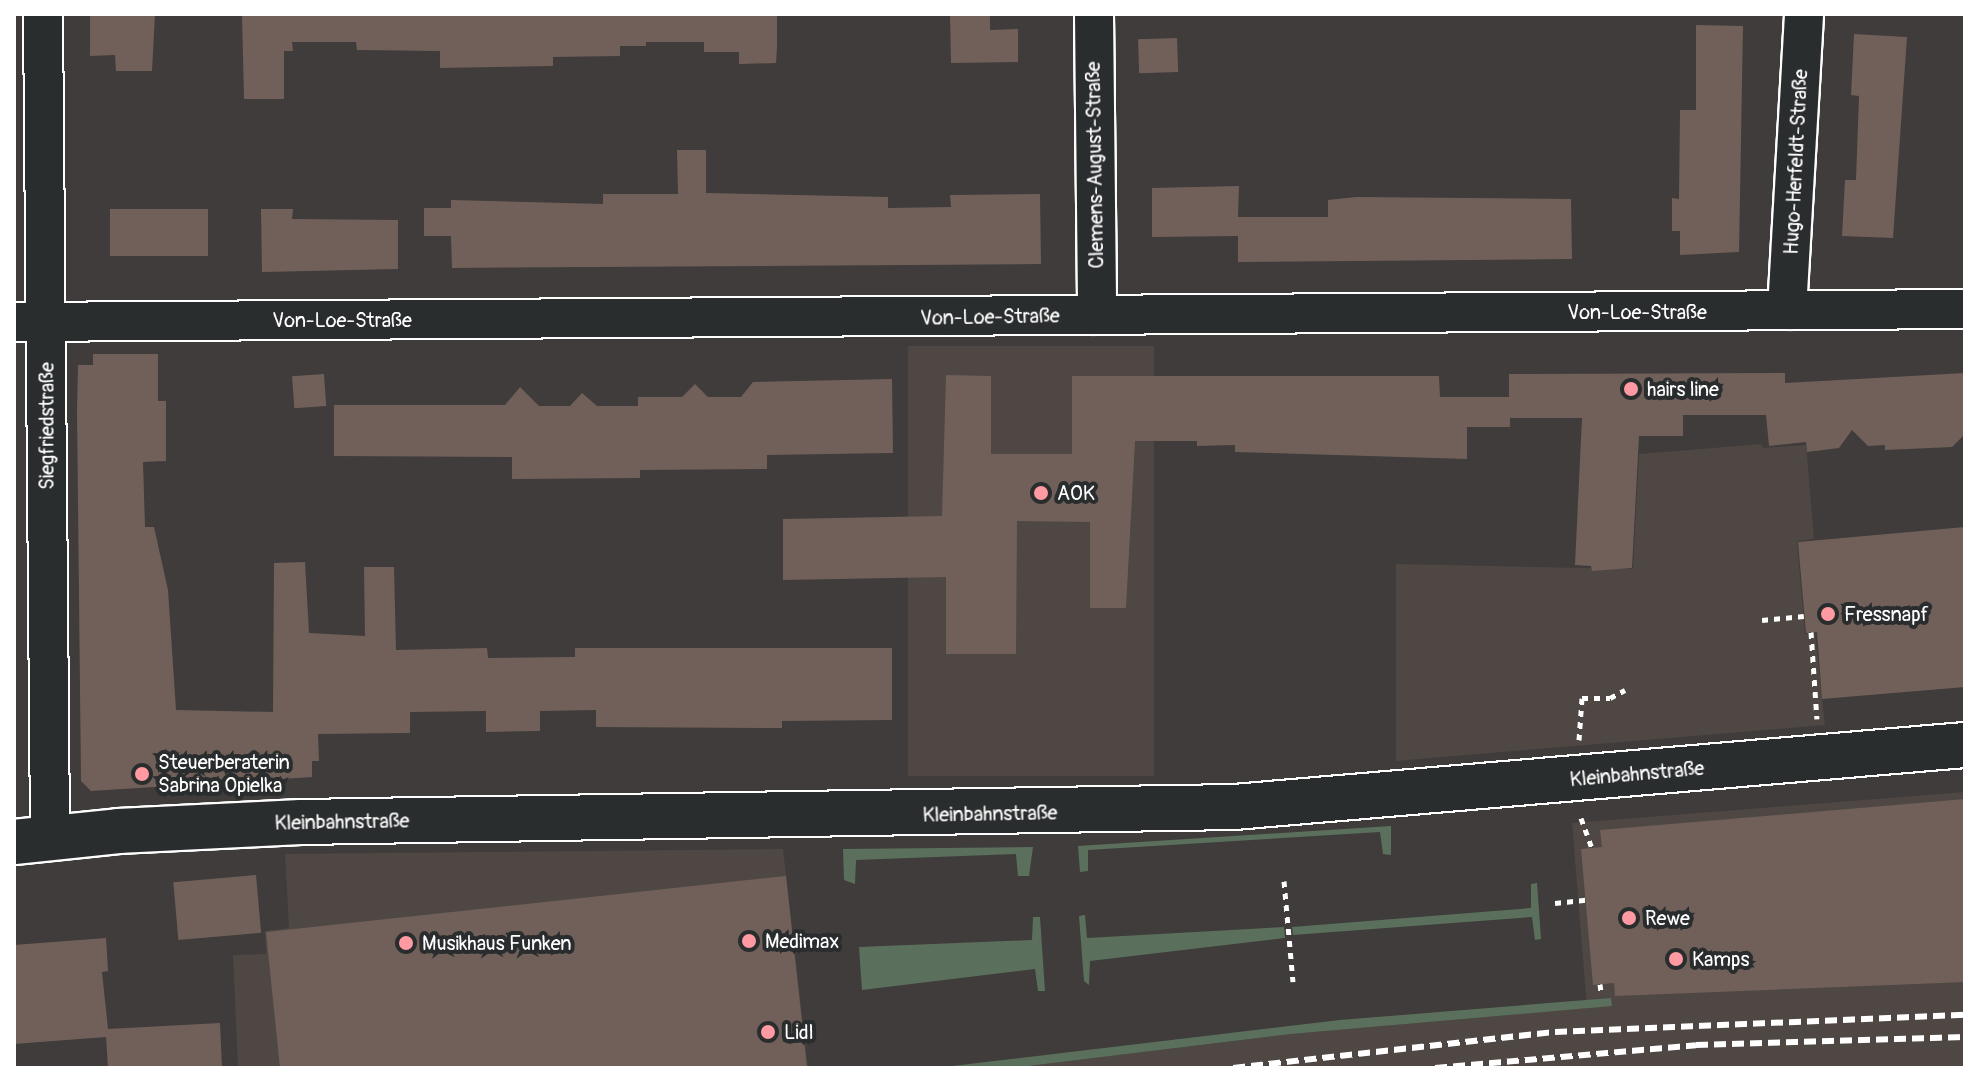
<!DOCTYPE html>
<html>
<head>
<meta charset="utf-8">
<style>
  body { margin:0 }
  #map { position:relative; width:1979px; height:1082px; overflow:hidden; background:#3f3c3b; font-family:Pangolin,sans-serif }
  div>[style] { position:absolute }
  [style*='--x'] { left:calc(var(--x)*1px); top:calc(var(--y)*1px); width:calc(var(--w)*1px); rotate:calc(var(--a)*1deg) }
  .built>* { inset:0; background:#4e4744; transform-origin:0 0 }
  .green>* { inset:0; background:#5b705c }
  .building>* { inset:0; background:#716059; transform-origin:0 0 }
  .path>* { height:5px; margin-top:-2.5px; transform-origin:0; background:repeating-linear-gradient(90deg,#fff 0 6px,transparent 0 12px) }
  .roads { filter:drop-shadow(2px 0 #fff) drop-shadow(-2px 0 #fff) drop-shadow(0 2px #fff) drop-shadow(0 -2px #fff) }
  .minor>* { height:38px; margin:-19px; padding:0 19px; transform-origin:19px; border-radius:19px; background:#2a2d2e }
  .tertiary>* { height:44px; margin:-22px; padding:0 22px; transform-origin:22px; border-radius:22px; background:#2a2d2e }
  .rail>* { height:6px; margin-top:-3px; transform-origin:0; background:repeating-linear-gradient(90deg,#fff 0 12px,transparent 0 18px) }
  .dots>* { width:22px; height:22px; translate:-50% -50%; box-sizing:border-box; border:4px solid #2a2d2e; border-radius:50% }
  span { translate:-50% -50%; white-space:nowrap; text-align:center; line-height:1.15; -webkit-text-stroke:8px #2a2d2e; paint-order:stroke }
  .street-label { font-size:20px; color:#fff }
  .poi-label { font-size:20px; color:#fff }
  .left { translate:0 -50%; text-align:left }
  .frame { position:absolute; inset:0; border:16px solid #fff; pointer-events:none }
</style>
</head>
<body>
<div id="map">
  <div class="built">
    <i style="left:1154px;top:346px;width:430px;height:246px;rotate:90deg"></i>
    <i style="clip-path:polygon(1761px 444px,1763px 448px,1806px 445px,1814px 539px,1797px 541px,1805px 634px,1815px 633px,1825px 725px,1396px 761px,1396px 564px,1633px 569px,1639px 454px)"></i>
    <i style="clip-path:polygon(1965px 792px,1965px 1068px,1011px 1068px,1291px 1034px,1587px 1008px,1572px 823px)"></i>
    <i style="clip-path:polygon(783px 849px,808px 1068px,238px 1068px,233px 955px,266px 954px,265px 931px,289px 928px,285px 854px)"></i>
  </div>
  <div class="green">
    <i style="clip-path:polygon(1391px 826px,1391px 855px,1383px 854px,1380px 832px,1088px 850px,1088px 871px,1080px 872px,1078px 846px)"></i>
    <i style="clip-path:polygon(1033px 847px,1029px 876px,1018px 876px,1016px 854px,856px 860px,855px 884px,844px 880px,843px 849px)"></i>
    <i style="clip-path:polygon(1537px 883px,1541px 939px,1535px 940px,1532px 917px,1293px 935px,1292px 927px,1531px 908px,1531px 884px)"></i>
    <i style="clip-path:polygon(1085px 915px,1087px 938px,1284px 927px,1285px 938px,1090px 961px,1089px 985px,1084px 981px,1079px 916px)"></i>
    <i style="clip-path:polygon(1033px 917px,1040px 917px,1045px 991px,1038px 991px,1035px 969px,862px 990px,859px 947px,1032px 940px)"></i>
    <i style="clip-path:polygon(1611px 998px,1612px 1006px,1291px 1034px,1011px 1068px,935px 1068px,1340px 1020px)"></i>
  </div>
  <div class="building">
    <i style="clip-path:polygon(90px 14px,155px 14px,152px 71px,116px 71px,115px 55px,90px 56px)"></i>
    <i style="clip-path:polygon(242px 14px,777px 14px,777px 47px,776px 63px,739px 64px,739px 52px,704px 52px,704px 42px,646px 42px,646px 46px,620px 46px,620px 56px,553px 57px,553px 66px,440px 68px,440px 51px,357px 50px,356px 42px,292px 42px,293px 51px,284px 51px,284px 99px,244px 99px)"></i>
    <i style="clip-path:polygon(950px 14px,990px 14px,990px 30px,1018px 29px,1018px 62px,951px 63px)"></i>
    <i style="clip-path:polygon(1696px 25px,1743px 26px,1739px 252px,1680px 255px,1680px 231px,1672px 231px,1672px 198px,1679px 199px,1680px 110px,1696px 110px)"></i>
    <i style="clip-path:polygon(1854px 34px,1907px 37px,1893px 238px,1842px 236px,1845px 180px,1856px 180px,1859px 96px,1851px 95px)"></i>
    <i style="left:1177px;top:38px;width:34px;height:39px;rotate:88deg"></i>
    <i style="clip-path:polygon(677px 150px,706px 150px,706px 193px,888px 197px,888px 208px,951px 207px,950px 195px,1040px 194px,1041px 264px,452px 268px,451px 236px,424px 236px,424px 208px,451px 208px,451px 200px,603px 204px,603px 194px,678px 194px)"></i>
    <i style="clip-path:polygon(1239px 186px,1238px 217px,1328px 217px,1328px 200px,1356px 197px,1571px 199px,1572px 259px,1238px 262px,1238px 236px,1152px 237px,1152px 188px)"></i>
    <i style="left:208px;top:209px;width:47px;height:98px;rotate:90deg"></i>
    <i style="clip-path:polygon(261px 209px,293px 209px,292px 219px,398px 220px,398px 269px,262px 272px)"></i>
    <i style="clip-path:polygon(93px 354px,158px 354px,158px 401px,166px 401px,166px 461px,143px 462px,145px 527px,154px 527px,168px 590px,176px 710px,273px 712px,274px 563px,305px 562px,309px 633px,365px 636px,364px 567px,394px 567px,396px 650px,487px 648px,488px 658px,575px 657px,575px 648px,892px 648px,892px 720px,782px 721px,782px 728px,596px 727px,596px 710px,540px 711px,540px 731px,486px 732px,486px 711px,410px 712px,410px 733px,318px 734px,319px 761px,312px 761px,312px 777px,91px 791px,81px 781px,77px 410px,78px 365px,93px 365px)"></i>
    <i style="clip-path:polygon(1785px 373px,1785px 383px,1965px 373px,1965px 434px,1952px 447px,1885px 450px,1885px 445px,1868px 446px,1852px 430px,1839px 448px,1807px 452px,1806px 442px,1769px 446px,1766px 415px,1683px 415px,1683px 436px,1639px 436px,1632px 568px,1592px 571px,1591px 566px,1575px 565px,1582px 418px,1510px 418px,1510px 427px,1467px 427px,1467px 459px,1235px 452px,1235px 445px,1197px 446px,1197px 441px,1135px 441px,1126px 608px,1090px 608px,1090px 522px,1017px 521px,1016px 654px,946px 654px,946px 577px,783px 580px,783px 519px,942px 516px,946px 375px,991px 376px,991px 454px,1072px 454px,1072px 376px,1439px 376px,1440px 397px,1509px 397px,1509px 374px)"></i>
    <i style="left:324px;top:374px;width:32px;height:32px;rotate:86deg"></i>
    <i style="clip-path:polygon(892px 379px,893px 453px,767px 455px,767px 469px,640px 470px,640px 478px,512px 479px,512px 457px,334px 456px,334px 405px,505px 405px,520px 387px,539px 406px,570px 406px,582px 393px,597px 406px,638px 406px,638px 397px,682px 397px,695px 384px,708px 397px,741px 397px,753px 382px)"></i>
    <i style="clip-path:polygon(1965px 527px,1965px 687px,1822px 699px,1817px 632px,1806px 633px,1798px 542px)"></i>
    <i style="clip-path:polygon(1965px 799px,1965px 982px,1615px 996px,1614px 983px,1593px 985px,1581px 849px,1602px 847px,1600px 830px)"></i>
    <i style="left:256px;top:875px;width:58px;height:83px;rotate:85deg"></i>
    <i style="clip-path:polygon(786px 876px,807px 1068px,280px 1068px,266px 932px)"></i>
    <i style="clip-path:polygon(106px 938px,108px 971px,102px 972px,108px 1029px,220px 1023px,222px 1068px,108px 1068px,106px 1037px,14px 1044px,14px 945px)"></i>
  </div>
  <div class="path">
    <i style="--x:1762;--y:620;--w:42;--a:-5.4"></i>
    <i style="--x:1811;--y:632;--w:87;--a:86.1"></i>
    <i style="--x:1579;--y:740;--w:42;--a:-85.9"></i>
    <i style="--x:1582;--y:698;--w:28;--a:0"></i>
    <i style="--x:1610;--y:698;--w:17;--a:-28"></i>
    <i style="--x:1581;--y:818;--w:32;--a:70"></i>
    <i style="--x:1284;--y:881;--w:101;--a:84.9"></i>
    <i style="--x:1555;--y:903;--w:31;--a:-6"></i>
    <i style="--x:1600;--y:984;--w:8;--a:83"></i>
  </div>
  <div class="roads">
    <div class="minor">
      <i style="--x:43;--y:14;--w:824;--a:89.51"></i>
      <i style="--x:1094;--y:14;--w:301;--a:89.4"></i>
      <i style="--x:1787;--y:310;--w:296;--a:-86.7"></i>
      <i style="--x:14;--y:322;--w:1951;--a:-0.38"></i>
    </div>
    <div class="tertiary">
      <i style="--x:14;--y:842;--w:105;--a:-6"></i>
      <i style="--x:118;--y:831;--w:183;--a:-2.8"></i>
      <i style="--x:301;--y:822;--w:933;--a:-0.92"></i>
      <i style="--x:1234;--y:807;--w:734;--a:-4.85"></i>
    </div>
  </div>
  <div class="rail">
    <i style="--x:1233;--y:1068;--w:324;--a:-6.4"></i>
    <i style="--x:1555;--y:1032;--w:410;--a:-2.4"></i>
    <i style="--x:1435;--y:1068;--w:262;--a:-5"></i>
    <i style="--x:1696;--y:1045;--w:269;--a:-1.7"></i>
  </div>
  <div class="dots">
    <i style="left:1631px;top:389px;background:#ff9aa2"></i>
    <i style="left:1041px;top:493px;background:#ff9aa2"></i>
    <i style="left:1828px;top:614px;background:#ff9aa2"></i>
    <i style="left:142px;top:774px;background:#ff9aa2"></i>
    <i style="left:1629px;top:918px;background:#ff9aa2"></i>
    <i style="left:749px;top:941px;background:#ff9aa2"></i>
    <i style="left:406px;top:943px;background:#ff9aa2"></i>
    <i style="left:1676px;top:959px;background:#ff9aa2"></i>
    <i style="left:768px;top:1032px;background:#ff9aa2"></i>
  </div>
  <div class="street-label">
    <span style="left:1796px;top:162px;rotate:-87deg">Hugo-Herfeldt-Straße</span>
    <span style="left:1095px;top:165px;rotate:-91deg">Clemens-August-Straße</span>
    <span style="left:1637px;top:312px">Von-Loe-Straße</span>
    <span style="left:990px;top:317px;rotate:-1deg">Von-Loe-Straße</span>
    <span style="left:342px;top:320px">Von-Loe-Straße</span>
    <span style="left:47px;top:426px;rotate:-90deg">Siegfriedstraße</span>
    <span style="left:1637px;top:774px;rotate:-5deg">Kleinbahnstraße</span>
    <span style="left:990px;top:814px;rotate:-1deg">Kleinbahnstraße</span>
    <span style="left:342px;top:822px;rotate:-1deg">Kleinbahnstraße</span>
  </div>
  <div class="poi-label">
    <span class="left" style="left:1647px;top:389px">hairs line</span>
    <span class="left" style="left:1057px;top:493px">AOK</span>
    <span class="left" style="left:1844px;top:614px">Fressnapf</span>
    <span class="left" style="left:158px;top:774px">Steuerberaterin<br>Sabrina Opielka</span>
    <span class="left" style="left:1645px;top:918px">Rewe</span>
    <span class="left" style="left:765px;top:941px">Medimax</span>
    <span class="left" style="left:422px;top:943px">Musikhaus Funken</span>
    <span class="left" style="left:1692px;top:959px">Kamps</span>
    <span class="left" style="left:784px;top:1032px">Lidl</span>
  </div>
  <div class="frame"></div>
</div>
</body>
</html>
